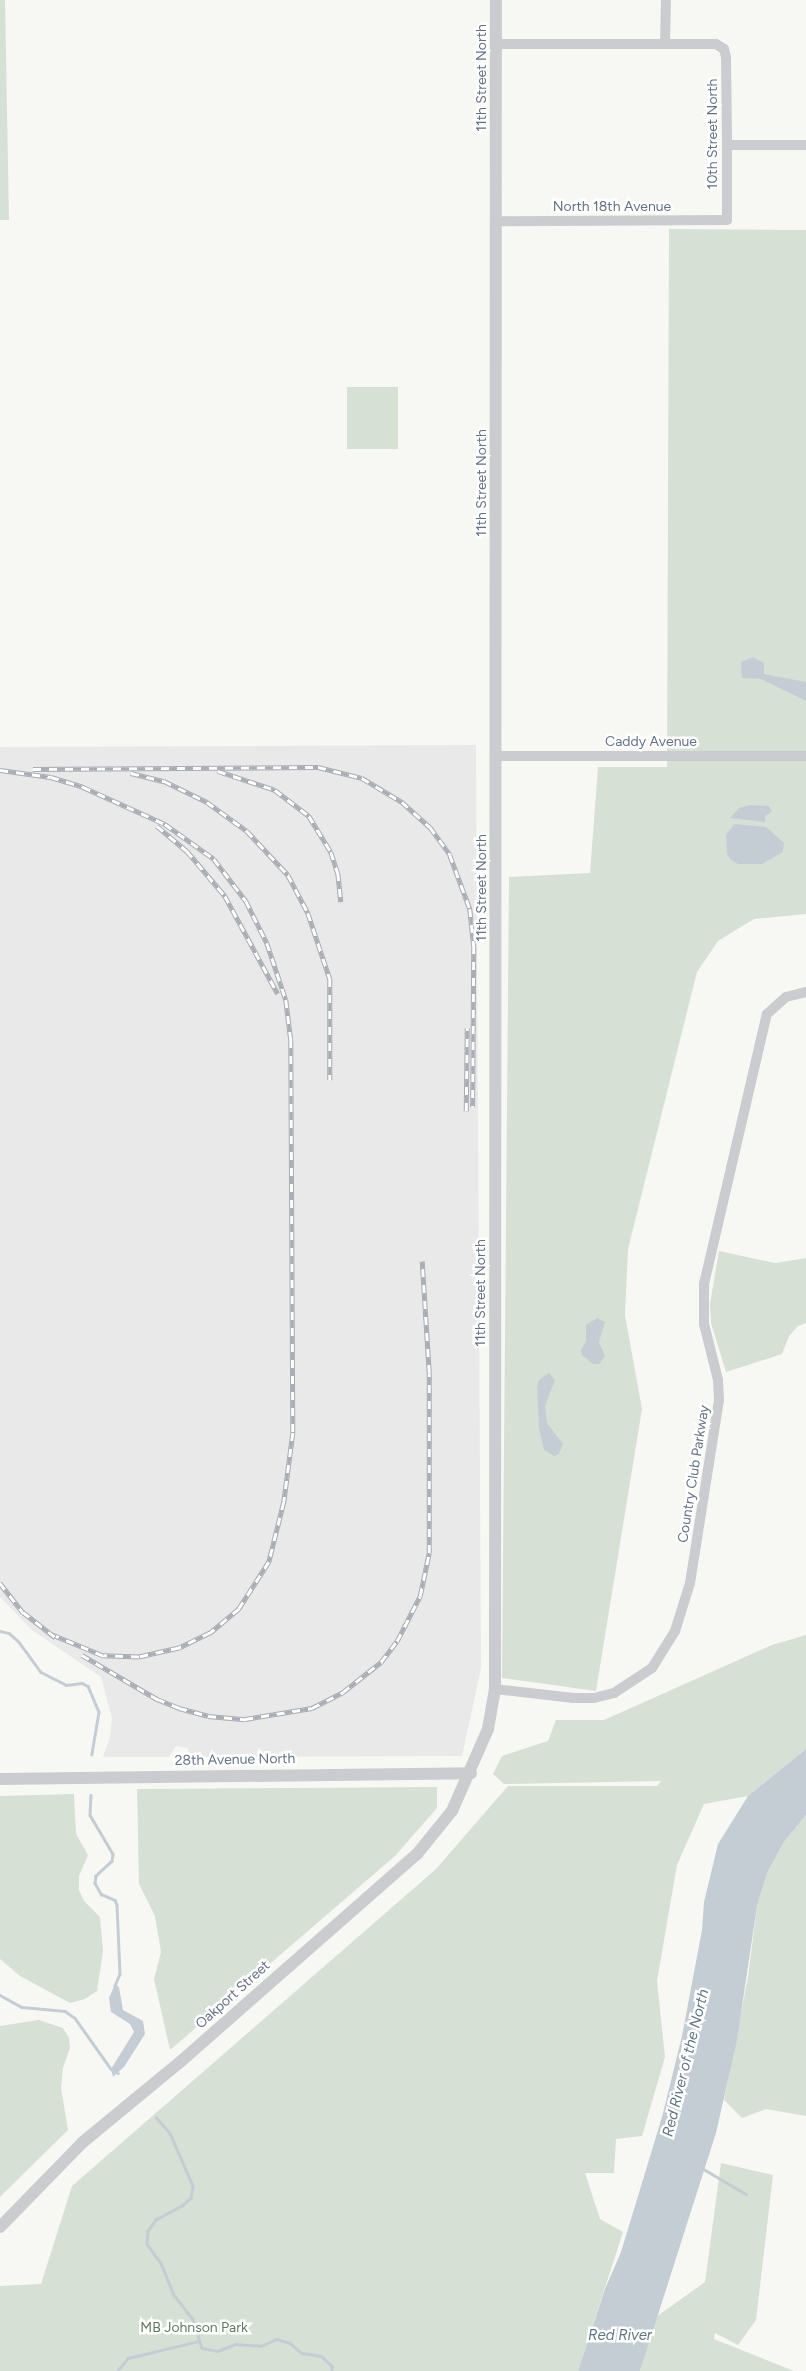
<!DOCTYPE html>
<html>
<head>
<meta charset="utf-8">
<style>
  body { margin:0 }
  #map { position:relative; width:806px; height:2371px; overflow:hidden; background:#f7f8f4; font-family:Figtree,sans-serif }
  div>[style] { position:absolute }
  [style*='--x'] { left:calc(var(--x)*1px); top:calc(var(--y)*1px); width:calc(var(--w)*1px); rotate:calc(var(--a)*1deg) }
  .built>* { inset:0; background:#e8e9e8 }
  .green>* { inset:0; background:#d7e0d5; transform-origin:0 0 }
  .water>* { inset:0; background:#c5cdd4 }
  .stream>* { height:2.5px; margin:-1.25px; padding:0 1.25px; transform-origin:1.25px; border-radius:1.25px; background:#c5cdd4 }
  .minor>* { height:10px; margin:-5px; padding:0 5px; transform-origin:5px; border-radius:5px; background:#caccd0 }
  .tertiary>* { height:12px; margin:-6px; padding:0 6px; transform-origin:6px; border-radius:6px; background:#caccd0 }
  .rail>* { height:4.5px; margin-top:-2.25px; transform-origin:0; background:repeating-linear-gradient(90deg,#fff 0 8px,#a9adb4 0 16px); box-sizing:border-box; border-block:1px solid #a9adb4 }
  span { translate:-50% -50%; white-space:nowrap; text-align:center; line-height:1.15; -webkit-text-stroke:5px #fff; paint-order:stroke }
  .street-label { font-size:14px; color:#647288 }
  .park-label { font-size:14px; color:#607a60 }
  .water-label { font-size:15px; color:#607484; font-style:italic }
</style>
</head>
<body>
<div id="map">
  <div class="built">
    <i style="clip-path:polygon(476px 745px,481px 1668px,462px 1756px,189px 1757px,188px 1748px,176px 1746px,169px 1757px,103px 1757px,110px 1737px,112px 1718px,101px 1677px,32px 1630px,0 1597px,0 747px)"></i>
  </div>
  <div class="green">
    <i style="clip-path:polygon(0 0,5px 0,9px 220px,0 220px)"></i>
    <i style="clip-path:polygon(669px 229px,806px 230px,806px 914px,754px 919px,718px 941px,697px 972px,628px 1249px,625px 1315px,642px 1409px,596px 1691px,502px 1678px,509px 877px,590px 873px,598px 767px,667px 767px)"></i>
    <i style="left:347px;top:387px;width:51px;height:62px"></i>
    <i style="clip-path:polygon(719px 1251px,775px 1263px,806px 1258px,806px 1323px,798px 1326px,789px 1336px,782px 1354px,726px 1372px,711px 1323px,710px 1304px)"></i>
    <i style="clip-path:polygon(806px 1635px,806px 1749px,748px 1796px,704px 1804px,677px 1865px,657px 1981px,665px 2057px,642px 2136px,616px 2139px,614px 2173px,585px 2173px,600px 2219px,623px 2232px,578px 2371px,0 2371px,0 2286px,41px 2284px,72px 2186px,436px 1869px,508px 1786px,657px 1786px,661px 1781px,504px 1784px,493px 1774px,502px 1756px,548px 1741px,556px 1720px,604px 1720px,772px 1645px)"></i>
    <i style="clip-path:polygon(437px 1787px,437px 1808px,395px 1856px,170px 2050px,154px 1979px,161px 1952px,155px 1916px,139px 1884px,137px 1789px)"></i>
    <i style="clip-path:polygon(74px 1794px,76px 1834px,88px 1855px,79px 1876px,79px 1890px,84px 1901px,100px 1917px,103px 1951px,97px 1991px,85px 1999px,70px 2003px,20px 1976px,0 1959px,0 1796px)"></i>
    <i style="clip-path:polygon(806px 1815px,806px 2116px,766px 2109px,742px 2118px,724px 2100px,748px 1977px,757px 1906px,768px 1871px,784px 1842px)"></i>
    <i style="clip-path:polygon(39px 2020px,63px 2028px,69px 2038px,70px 2048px,63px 2068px,61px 2088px,68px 2130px,0 2197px,0 2026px)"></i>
    <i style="clip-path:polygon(721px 2163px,773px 2175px,756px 2320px,738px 2345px,715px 2333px,714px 2339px,794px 2371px,640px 2371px,656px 2317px,705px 2282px)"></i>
  </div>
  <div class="water">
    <i style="clip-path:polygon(753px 657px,764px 663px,764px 674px,806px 682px,806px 701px,761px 679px,742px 678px,741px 662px)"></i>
    <i style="clip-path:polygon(750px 805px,769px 806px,772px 812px,765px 816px,765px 822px,730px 818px,739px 808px)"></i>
    <i style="clip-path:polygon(734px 824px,766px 827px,784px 843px,783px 852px,762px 864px,738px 864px,731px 860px,727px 854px,726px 835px)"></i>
    <i style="clip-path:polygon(597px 1318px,605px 1322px,599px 1342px,605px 1356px,599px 1364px,593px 1364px,582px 1355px,581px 1350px,586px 1341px,586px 1325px)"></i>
    <i style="clip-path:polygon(549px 1373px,555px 1380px,545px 1406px,547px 1423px,563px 1444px,559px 1454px,554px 1456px,544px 1450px,539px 1428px,537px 1387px,539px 1380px)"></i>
    <i style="clip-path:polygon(806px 1749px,806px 1815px,784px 1842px,768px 1871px,757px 1906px,737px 2040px,716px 2133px,640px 2371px,578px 2371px,605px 2289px,621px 2252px,662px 2117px,682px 2036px,702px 1930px,704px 1902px,718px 1844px,748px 1796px)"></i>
    <i style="clip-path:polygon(115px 1984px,119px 1987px,123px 2010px,143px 2021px,145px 2034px,124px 2067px,113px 2077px,111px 2069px,134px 2032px,130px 2024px,111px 2012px,109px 1998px)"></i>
  </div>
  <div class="stream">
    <i style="--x:0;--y:1631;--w:9;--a:13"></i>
    <i style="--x:9;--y:1633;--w:13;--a:42"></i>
    <i style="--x:19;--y:1642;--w:37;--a:54"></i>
    <i style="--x:41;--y:1672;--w:28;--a:27"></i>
    <i style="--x:66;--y:1685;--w:16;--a:-7"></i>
    <i style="--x:82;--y:1683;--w:7;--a:27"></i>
    <i style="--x:88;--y:1686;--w:28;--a:67"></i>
    <i style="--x:99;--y:1712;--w:43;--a:99.5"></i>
    <i style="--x:91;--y:1795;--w:20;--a:93"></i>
    <i style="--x:90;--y:1815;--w:45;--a:59.5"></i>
    <i style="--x:113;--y:1854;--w:7;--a:98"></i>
    <i style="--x:112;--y:1861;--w:22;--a:137"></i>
    <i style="--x:96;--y:1876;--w:7;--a:98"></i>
    <i style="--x:95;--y:1883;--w:13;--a:61"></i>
    <i style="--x:101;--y:1894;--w:15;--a:23"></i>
    <i style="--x:115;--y:1900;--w:5;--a:68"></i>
    <i style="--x:117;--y:1905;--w:69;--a:87.5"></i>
    <i style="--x:120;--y:1974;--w:13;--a:113"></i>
    <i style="--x:0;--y:1995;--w:25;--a:29"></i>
    <i style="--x:22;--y:2007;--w:43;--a:5.3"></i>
    <i style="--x:65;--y:2011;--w:12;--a:35"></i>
    <i style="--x:75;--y:2018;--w:62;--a:54.8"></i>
    <i style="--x:111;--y:2069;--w:8;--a:30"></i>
    <i style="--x:156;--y:2117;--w:21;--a:49"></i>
    <i style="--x:170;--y:2133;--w:58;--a:66.5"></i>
    <i style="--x:193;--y:2186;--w:12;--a:99"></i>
    <i style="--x:191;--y:2198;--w:12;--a:138"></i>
    <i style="--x:182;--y:2206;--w:30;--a:152"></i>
    <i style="--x:156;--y:2220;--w:14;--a:126"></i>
    <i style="--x:148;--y:2231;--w:13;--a:94"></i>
    <i style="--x:147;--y:2244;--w:24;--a:54"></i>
    <i style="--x:161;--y:2263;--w:35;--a:68"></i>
    <i style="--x:174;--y:2295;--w:31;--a:52"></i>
    <i style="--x:193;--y:2319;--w:30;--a:73"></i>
    <i style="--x:202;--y:2348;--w:16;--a:11"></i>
    <i style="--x:218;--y:2351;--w:18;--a:-22"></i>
    <i style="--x:235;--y:2344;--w:26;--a:4"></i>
    <i style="--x:261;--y:2346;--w:17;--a:-24"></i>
    <i style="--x:277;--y:2339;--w:14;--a:17"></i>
    <i style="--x:290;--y:2343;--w:16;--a:40"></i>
    <i style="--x:302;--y:2353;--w:19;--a:9"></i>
    <i style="--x:321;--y:2356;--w:15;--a:42"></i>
    <i style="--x:332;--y:2366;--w:5;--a:90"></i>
    <i style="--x:702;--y:2168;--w:51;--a:30.6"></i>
    <i style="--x:117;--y:2371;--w:17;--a:-50"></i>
    <i style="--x:128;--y:2358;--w:73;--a:-13.5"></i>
  </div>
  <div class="minor">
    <i style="--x:497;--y:44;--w:219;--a:0"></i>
    <i style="--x:716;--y:44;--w:9;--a:32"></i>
    <i style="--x:724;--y:49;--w:8;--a:76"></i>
    <i style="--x:726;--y:57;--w:88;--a:89.3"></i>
    <i style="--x:727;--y:145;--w:75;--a:90"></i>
    <i style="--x:727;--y:220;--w:229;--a:179.7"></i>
    <i style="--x:665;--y:44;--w:44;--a:-88.7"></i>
    <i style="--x:727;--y:145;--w:79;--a:0"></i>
    <i style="--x:497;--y:756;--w:309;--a:0"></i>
    <i style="--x:495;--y:1689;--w:79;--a:6.6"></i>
    <i style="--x:573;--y:1698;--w:21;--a:0"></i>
    <i style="--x:594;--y:1698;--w:21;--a:-14"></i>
    <i style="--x:614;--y:1693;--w:45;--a:-33.3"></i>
    <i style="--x:652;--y:1668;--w:44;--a:-58.1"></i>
    <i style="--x:675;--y:1631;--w:50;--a:-72.6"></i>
    <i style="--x:690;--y:1583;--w:185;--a:-81"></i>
    <i style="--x:719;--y:1400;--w:20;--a:-93"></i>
    <i style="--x:718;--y:1380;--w:58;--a:-104"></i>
    <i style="--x:704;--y:1324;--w:40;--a:-90"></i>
    <i style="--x:704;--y:1284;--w:277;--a:-76.9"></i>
    <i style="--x:767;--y:1014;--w:25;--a:-42"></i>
    <i style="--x:786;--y:997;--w:21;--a:-14"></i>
  </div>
  <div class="tertiary">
    <i style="--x:0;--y:1779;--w:471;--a:-0.7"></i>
    <i style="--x:0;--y:2227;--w:119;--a:-45.7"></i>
    <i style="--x:83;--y:2142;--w:124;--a:-39.5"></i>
    <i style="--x:179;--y:2063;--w:317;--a:-41.3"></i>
    <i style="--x:417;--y:1854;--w:55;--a:-50.9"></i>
    <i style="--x:452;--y:1811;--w:90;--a:-66.3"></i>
    <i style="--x:488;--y:1729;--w:41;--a:-80.1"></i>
    <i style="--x:495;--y:1689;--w:1689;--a:-89.97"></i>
  </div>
  <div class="rail">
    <i style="--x:33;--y:769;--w:285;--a:-0.4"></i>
    <i style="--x:318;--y:767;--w:45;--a:14"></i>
    <i style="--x:362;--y:778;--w:47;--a:31"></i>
    <i style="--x:402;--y:802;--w:38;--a:42"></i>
    <i style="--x:430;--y:827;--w:34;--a:54"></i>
    <i style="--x:450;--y:855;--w:58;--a:69.7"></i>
    <i style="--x:470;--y:909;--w:37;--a:84"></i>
    <i style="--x:474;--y:946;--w:161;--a:90.4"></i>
    <i style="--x:0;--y:770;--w:51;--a:7.8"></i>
    <i style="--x:51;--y:777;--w:34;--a:17"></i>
    <i style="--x:83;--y:787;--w:90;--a:24.3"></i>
    <i style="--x:165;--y:824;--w:60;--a:35.5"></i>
    <i style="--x:214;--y:859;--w:53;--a:52.7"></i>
    <i style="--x:246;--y:901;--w:47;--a:63.4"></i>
    <i style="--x:267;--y:943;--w:60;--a:71.6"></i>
    <i style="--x:286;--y:1000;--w:40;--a:82.9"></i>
    <i style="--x:291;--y:1040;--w:393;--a:89.7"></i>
    <i style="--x:293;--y:1433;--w:70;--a:97.4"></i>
    <i style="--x:284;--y:1502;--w:62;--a:104"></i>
    <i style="--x:269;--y:1562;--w:56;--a:122.6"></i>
    <i style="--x:239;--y:1609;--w:38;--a:140"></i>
    <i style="--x:210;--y:1633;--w:34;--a:154"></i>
    <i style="--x:179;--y:1648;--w:41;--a:167.3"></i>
    <i style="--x:139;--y:1657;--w:36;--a:-178"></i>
    <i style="--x:103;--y:1656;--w:57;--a:-157.5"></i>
    <i style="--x:218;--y:771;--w:60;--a:18.4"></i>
    <i style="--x:275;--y:790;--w:43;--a:37.4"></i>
    <i style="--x:309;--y:816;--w:42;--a:58.6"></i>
    <i style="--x:331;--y:852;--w:22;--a:72"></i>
    <i style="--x:338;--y:873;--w:29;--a:84"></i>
    <i style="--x:131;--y:773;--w:34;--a:14"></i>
    <i style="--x:164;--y:781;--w:48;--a:26"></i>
    <i style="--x:207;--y:802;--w:49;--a:35.9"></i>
    <i style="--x:247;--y:831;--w:60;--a:47"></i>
    <i style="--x:288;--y:875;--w:43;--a:62.2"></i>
    <i style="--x:308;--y:913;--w:70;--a:71.6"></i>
    <i style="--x:330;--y:979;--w:101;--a:90"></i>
    <i style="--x:157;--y:826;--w:39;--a:40"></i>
    <i style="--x:187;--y:851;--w:59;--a:49.8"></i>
    <i style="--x:225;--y:896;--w:111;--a:61.6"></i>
    <i style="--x:466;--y:1111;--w:83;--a:-89.3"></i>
    <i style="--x:0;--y:1583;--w:37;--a:52"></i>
    <i style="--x:23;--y:1612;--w:41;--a:38"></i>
    <i style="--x:82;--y:1655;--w:87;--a:30.4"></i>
    <i style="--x:157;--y:1699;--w:24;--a:22"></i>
    <i style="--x:179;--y:1708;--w:30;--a:15"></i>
    <i style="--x:208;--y:1716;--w:37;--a:5"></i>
    <i style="--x:245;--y:1719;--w:68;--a:-9.3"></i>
    <i style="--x:312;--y:1708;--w:35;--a:-27"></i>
    <i style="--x:343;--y:1692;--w:48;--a:-38.3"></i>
    <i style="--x:381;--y:1662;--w:26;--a:-53"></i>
    <i style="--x:397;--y:1641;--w:51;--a:-62.9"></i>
    <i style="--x:420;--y:1596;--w:44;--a:-78.2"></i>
    <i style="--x:429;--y:1553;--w:180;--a:-90"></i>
    <i style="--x:429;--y:1373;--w:112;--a:-93.6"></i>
  </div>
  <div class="street-label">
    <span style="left:482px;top:78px;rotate:-90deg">11th Street North</span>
    <span style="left:713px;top:134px;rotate:-90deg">10th Street North</span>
    <span style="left:612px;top:207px">North 18th Avenue</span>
    <span style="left:482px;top:483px;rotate:-90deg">11th Street North</span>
    <span style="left:651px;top:742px">Caddy Avenue</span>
    <span style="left:482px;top:888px;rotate:-90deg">11th Street North</span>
    <span style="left:481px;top:1293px;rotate:-90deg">11th Street North</span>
    <span style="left:694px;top:1474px;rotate:-81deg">Country Club Parkway</span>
    <span style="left:235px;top:1760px;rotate:-1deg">28th Avenue North</span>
    <span style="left:233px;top:1995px;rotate:-42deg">Oakport Street</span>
  </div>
  <div class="park-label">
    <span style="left:194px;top:2328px">MB Johnson Park</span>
  </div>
  <div class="water-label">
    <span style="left:686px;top:2063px;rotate:-76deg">Red River of the North</span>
    <span style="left:620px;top:2336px">Red River</span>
  </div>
</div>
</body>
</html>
